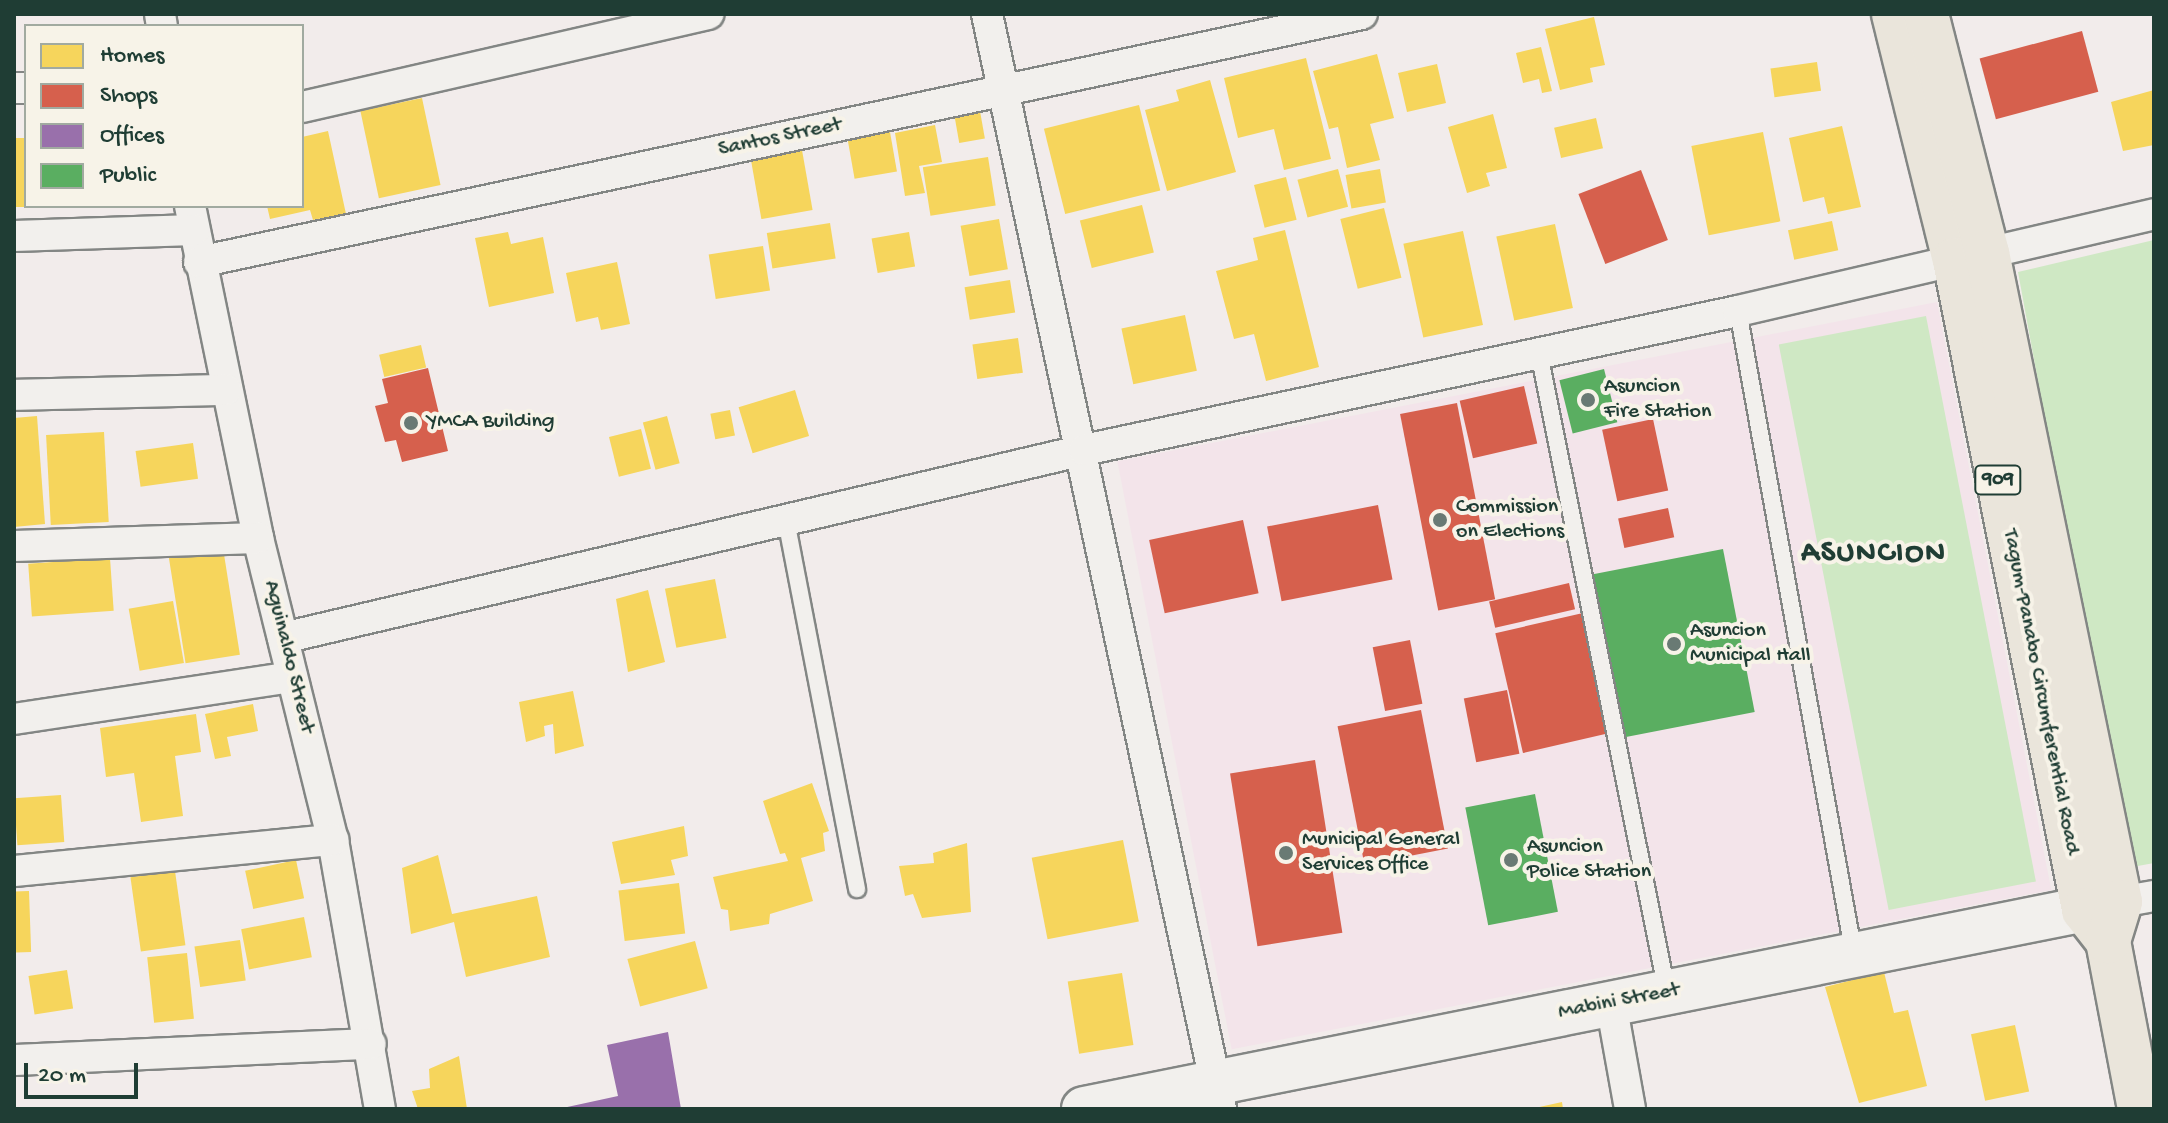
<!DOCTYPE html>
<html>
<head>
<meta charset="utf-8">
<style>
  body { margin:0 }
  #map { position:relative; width:2168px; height:1123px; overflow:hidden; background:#f2eceb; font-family:"Gochi Hand",sans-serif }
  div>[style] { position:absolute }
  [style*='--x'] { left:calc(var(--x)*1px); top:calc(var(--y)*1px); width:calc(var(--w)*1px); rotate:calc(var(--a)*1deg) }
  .built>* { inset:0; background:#f3e4ea; transform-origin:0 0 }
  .green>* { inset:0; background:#cfe8c4; transform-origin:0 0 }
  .homes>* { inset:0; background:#f6d55c; transform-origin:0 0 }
  .shops>* { inset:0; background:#d6604d; transform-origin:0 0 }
  .offices>* { inset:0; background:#9970ab }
  .public>* { inset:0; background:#5aae61; transform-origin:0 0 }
  .roads { filter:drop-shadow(2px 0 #838684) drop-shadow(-2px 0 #838684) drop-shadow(0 2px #838684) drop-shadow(0 -2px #838684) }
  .lane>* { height:16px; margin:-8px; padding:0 8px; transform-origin:8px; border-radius:8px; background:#f2f0ed }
  .street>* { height:30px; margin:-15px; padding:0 15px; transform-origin:15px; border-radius:15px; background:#f2f0ed }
  .secondary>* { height:44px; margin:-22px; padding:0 22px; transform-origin:22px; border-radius:22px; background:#f2f0ed }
  .highway>* { height:44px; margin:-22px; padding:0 22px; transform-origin:22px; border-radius:22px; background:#eae5db }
  .dots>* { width:22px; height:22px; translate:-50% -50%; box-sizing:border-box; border:4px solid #f7f3e8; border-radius:50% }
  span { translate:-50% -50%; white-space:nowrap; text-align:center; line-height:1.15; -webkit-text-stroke:8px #f7f3e8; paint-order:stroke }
  .shield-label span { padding:2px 6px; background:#f7f3e8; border:2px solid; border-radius:6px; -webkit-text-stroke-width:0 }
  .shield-label { font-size:20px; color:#1f3d34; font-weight:700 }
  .street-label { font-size:22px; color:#1f3d34 }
  .poi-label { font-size:22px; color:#1f3d34 }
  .left { translate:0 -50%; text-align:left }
  .district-label { font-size:30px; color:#1f3d34; font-weight:700; letter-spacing:2px }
  .frame { position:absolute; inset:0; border:16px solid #1f3d34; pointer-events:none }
  .legend { position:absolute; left:24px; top:24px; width:280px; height:184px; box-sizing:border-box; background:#f7f3e8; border:2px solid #a1aaa0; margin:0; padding:10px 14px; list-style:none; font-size:24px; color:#1f3d34 }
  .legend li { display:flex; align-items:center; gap:16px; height:40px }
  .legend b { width:40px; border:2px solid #a1aaa0 }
  .scale { position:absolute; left:24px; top:1063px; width:114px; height:36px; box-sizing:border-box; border:4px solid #1f3d34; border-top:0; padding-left:10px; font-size:24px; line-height:28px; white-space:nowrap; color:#1f3d34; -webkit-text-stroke:6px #f7f3e8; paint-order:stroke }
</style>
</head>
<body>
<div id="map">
  <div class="built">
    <i style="left:1937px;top:302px;width:599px;height:835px;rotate:79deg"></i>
  </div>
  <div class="green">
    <i style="clip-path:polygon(2154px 240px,2154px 863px,2127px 868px,2018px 272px)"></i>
    <i style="left:1926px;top:316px;width:576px;height:150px;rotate:79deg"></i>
  </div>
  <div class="homes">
    <i style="clip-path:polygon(1594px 17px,1605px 65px,1590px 68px,1593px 82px,1560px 90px,1545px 29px)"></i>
    <i style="clip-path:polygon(1541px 47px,1552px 91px,1542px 93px,1539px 79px,1523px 83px,1516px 53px)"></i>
    <i style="clip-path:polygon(1377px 54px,1394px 118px,1370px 124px,1380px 160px,1347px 168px,1338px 127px,1329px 129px,1313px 71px)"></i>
    <i style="clip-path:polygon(1306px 58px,1331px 159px,1284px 170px,1274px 129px,1238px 138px,1224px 78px)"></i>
    <i style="left:1817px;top:62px;width:29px;height:47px;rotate:82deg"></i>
    <i style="left:1437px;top:64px;width:40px;height:40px;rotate:77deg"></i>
    <i style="clip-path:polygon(1210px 80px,1236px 172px,1167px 191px,1145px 110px,1179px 101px,1176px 90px)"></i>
    <i style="clip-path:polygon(2154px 90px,2154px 145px,2123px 151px,2111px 102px)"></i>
    <i style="left:422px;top:98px;width:89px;height:63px;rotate:78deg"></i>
    <i style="left:1139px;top:105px;width:88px;height:98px;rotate:76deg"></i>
    <i style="left:980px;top:111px;width:28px;height:26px;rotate:80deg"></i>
    <i style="clip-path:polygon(1493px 114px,1507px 168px,1486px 173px,1490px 186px,1467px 193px,1448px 127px)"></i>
    <i style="left:1596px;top:118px;width:31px;height:43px;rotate:77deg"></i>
    <i style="clip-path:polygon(935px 125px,942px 162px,919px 166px,925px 193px,905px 196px,895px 133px)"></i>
    <i style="clip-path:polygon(1842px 126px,1861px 207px,1828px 214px,1824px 197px,1803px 202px,1789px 138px)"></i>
    <i style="clip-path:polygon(328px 131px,346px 214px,313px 220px,310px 210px,270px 219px,267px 206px,302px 206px,302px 137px)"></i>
    <i style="left:890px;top:132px;width:40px;height:43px;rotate:80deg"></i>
    <i style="left:1763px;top:132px;width:91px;height:73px;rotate:79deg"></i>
    <i style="left:26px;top:138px;width:69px;height:12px;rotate:90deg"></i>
    <i style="left:802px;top:150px;width:61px;height:52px;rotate:80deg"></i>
    <i style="left:988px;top:157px;width:49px;height:66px;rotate:81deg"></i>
    <i style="left:1338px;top:169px;width:39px;height:42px;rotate:75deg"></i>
    <i style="left:1380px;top:169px;width:34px;height:35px;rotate:80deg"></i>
    <i style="left:1286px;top:177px;width:44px;height:33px;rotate:76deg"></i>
    <i style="left:1142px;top:205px;width:49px;height:64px;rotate:76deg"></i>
    <i style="left:1384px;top:208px;width:72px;height:45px;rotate:76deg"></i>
    <i style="left:999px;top:219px;width:51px;height:39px;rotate:80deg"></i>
    <i style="left:1832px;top:221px;width:30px;height:45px;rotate:78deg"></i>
    <i style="left:830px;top:223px;width:36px;height:64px;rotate:81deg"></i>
    <i style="left:1555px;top:224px;width:86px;height:60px;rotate:78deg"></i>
    <i style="clip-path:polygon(1285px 230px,1319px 367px,1266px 381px,1254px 334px,1234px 339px,1216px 271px,1258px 260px,1253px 238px)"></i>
    <i style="left:1463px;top:231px;width:96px;height:61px;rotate:78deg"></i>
    <i style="clip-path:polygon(508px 232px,511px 244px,543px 237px,554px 293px,489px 307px,475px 238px)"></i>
    <i style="left:909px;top:232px;width:35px;height:38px;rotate:80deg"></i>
    <i style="left:763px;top:246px;width:45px;height:55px;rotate:81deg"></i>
    <i style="clip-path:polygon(617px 262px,630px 324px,601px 330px,598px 317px,576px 322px,566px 273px)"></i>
    <i style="left:1010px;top:280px;width:33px;height:46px;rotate:81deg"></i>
    <i style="left:1185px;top:315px;width:57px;height:65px;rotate:78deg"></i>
    <i style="left:1018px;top:338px;width:35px;height:46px;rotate:82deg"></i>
    <i style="left:421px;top:345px;width:23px;height:43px;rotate:77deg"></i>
    <i style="left:795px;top:390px;width:48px;height:59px;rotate:73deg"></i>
    <i style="left:730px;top:410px;width:26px;height:20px;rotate:79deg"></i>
    <i style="clip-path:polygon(37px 416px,45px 524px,14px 527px,14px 418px)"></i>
    <i style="left:667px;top:416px;width:49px;height:25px;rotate:75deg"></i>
    <i style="left:641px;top:429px;width:41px;height:33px;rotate:76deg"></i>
    <i style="left:104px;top:432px;width:90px;height:58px;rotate:87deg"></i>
    <i style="left:193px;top:443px;width:36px;height:58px;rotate:82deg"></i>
    <i style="left:223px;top:548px;width:108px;height:55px;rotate:81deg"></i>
    <i style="left:110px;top:558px;width:53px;height:82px;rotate:86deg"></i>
    <i style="left:715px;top:579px;width:60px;height:51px;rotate:79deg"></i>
    <i style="clip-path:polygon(648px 590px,665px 662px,628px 672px,616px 599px)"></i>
    <i style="left:173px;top:601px;width:63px;height:45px;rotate:80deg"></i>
    <i style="clip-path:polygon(573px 691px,584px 746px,555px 754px,553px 724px,544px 726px,545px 736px,526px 742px,519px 702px)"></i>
    <i style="clip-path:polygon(253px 704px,258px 731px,227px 737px,231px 756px,215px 759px,205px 714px)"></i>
    <i style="clip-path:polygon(196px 714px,201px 752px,175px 756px,183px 816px,141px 822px,134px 773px,106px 777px,100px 728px)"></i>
    <i style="clip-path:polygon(812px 783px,829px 831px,823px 833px,825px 851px,801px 858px,813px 901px,770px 914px,769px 924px,730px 931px,728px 910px,721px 909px,713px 877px,788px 861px,785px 853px,780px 854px,763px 801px)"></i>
    <i style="left:61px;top:795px;width:47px;height:47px;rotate:86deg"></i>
    <i style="clip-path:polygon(684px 826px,688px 856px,671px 860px,675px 875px,621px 884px,612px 842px)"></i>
    <i style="left:1123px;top:840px;width:83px;height:93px;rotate:79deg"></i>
    <i style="clip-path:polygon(967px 843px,971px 912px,922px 918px,913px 894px,905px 896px,899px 866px,934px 863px,933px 853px)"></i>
    <i style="clip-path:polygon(438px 855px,452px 914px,537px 896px,550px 957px,466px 977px,454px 922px,411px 934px,402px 868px)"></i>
    <i style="left:296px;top:860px;width:39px;height:52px;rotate:78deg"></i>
    <i style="left:175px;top:871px;width:75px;height:45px;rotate:82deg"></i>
    <i style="left:679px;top:883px;width:51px;height:61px;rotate:83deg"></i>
    <i style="left:29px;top:891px;width:61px;height:15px;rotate:88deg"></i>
    <i style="left:304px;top:917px;width:41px;height:64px;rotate:79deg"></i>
    <i style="left:240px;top:940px;width:41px;height:46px;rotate:82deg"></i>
    <i style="left:695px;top:941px;width:49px;height:70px;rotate:75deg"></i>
    <i style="left:187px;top:953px;width:66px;height:40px;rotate:84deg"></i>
    <i style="left:67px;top:970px;width:39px;height:39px;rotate:81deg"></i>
    <i style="clip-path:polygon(1884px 972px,1894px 1013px,1908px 1010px,1927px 1086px,1859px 1103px,1825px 987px)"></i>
    <i style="left:1122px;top:973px;width:73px;height:55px;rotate:81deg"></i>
    <i style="left:2015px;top:1025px;width:68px;height:45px;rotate:78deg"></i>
    <i style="clip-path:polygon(459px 1056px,467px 1109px,418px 1109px,412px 1091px,430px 1088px,429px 1069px)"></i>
    <i style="clip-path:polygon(1562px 1102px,1563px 1109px,1535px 1109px,1535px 1108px)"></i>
  </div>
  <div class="shops">
    <i style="left:2082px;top:31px;width:63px;height:106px;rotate:75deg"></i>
    <i style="left:1641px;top:170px;width:75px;height:67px;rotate:69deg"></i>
    <i style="clip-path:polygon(428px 368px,448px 451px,402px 462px,396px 440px,385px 442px,375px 406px,388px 403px,382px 379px)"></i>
    <i style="left:1524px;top:386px;width:59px;height:66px;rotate:77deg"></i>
    <i style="left:1457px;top:403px;width:200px;height:58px;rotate:79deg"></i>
    <i style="left:1653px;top:419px;width:73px;height:52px;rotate:78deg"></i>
    <i style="left:1378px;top:505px;width:76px;height:113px;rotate:79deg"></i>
    <i style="left:1668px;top:508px;width:30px;height:51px;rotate:78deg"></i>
    <i style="left:1243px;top:520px;width:75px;height:96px;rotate:78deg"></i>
    <i style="left:1569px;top:583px;width:27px;height:82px;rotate:77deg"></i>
    <i style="left:1583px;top:613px;width:123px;height:90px;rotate:77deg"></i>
    <i style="left:1410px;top:640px;width:65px;height:38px;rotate:79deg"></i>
    <i style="left:1507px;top:690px;width:65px;height:44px;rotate:79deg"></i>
    <i style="left:1421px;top:710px;width:141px;height:85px;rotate:79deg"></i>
    <i style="left:1315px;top:760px;width:175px;height:86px;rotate:81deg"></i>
  </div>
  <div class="offices">
    <i style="clip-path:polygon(668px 1032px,681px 1109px,558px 1109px,618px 1096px,607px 1045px)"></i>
  </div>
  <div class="public">
    <i style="left:1604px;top:369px;width:55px;height:46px;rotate:76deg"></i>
    <i style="left:1723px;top:549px;width:166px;height:135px;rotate:79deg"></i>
    <i style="left:1535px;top:794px;width:120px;height:71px;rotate:79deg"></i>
  </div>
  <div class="roads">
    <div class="lane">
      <i style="--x:1738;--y:311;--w:654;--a:79.79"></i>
      <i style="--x:1539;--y:353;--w:651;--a:78.66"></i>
      <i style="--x:786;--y:520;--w:376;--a:79.1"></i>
    </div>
    <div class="street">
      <i style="--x:160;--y:14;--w:12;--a:81"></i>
      <i style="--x:987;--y:14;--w:1120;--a:77.94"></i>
      <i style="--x:14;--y:88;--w:12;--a:0"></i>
      <i style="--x:302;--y:107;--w:417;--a:-12.9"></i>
      <i style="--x:190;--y:206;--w:339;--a:78.4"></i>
      <i style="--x:258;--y:538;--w:311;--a:76.1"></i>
      <i style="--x:333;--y:840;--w:273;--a:80.1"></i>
      <i style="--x:14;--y:236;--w:180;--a:-1.9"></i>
      <i style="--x:199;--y:262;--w:1189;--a:-12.04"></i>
      <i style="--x:14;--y:395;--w:212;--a:-1.4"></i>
      <i style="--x:14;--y:546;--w:244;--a:-1.9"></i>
      <i style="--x:283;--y:638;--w:823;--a:-13.21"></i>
      <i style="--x:1084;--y:450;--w:669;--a:-12"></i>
      <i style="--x:1738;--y:311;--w:427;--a:-13.1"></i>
      <i style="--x:14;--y:719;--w:281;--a:-8.6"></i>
      <i style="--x:14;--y:871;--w:321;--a:-5.6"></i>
      <i style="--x:2120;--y:902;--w:35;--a:-10"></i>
      <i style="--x:1611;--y:1003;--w:108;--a:79.8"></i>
      <i style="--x:14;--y:1060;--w:357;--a:-2.6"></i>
    </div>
    <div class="secondary">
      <i style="--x:1084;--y:1109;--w:1056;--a:-11.3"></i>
    </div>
    <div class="highway">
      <i style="--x:1894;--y:14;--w:253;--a:76.1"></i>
      <i style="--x:1955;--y:260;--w:663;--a:78.77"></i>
      <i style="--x:2084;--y:910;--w:39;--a:52"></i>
      <i style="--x:2108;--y:941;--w:171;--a:79.2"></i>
      <i style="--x:1926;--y:14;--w:247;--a:75.7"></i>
      <i style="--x:1987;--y:253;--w:662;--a:78.42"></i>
      <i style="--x:2120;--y:902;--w:41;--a:107.1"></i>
    </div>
  </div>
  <div class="dots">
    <i style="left:1588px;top:400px;background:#697a74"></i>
    <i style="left:411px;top:423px;background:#697a74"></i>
    <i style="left:1440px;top:520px;background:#697a74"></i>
    <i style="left:1674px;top:644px;background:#697a74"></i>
    <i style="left:1286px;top:853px;background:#697a74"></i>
    <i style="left:1511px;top:860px;background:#697a74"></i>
  </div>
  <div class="shield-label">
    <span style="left:1998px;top:480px">909</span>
  </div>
  <div class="street-label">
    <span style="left:780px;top:138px;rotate:-12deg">Santos Street</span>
    <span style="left:288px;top:657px;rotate:76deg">Aguinaldo Street</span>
    <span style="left:2040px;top:692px;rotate:79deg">Tagum-Panabo Circumferential Road</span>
    <span style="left:1619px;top:1002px;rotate:-11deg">Mabini Street</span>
  </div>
  <div class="poi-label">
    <span class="left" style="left:1604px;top:400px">Asuncion<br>Fire Station</span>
    <span class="left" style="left:427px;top:423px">YMCA Building</span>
    <span class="left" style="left:1456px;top:520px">Commission<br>on Elections</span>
    <span class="left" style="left:1690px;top:644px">Asuncion<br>Municipal Hall</span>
    <span class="left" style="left:1302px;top:853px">Municipal General<br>Services Office</span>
    <span class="left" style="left:1527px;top:860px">Asuncion<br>Police Station</span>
  </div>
  <div class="district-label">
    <span style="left:1874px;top:555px">ASUNCION</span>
  </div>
  <div class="frame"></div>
  <ul class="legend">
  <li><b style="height:22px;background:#f6d55c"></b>Homes</li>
  <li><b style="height:22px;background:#d6604d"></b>Shops</li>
  <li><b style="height:22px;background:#9970ab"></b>Offices</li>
  <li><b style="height:22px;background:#5aae61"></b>Public</li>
  </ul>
  <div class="scale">20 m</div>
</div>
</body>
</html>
